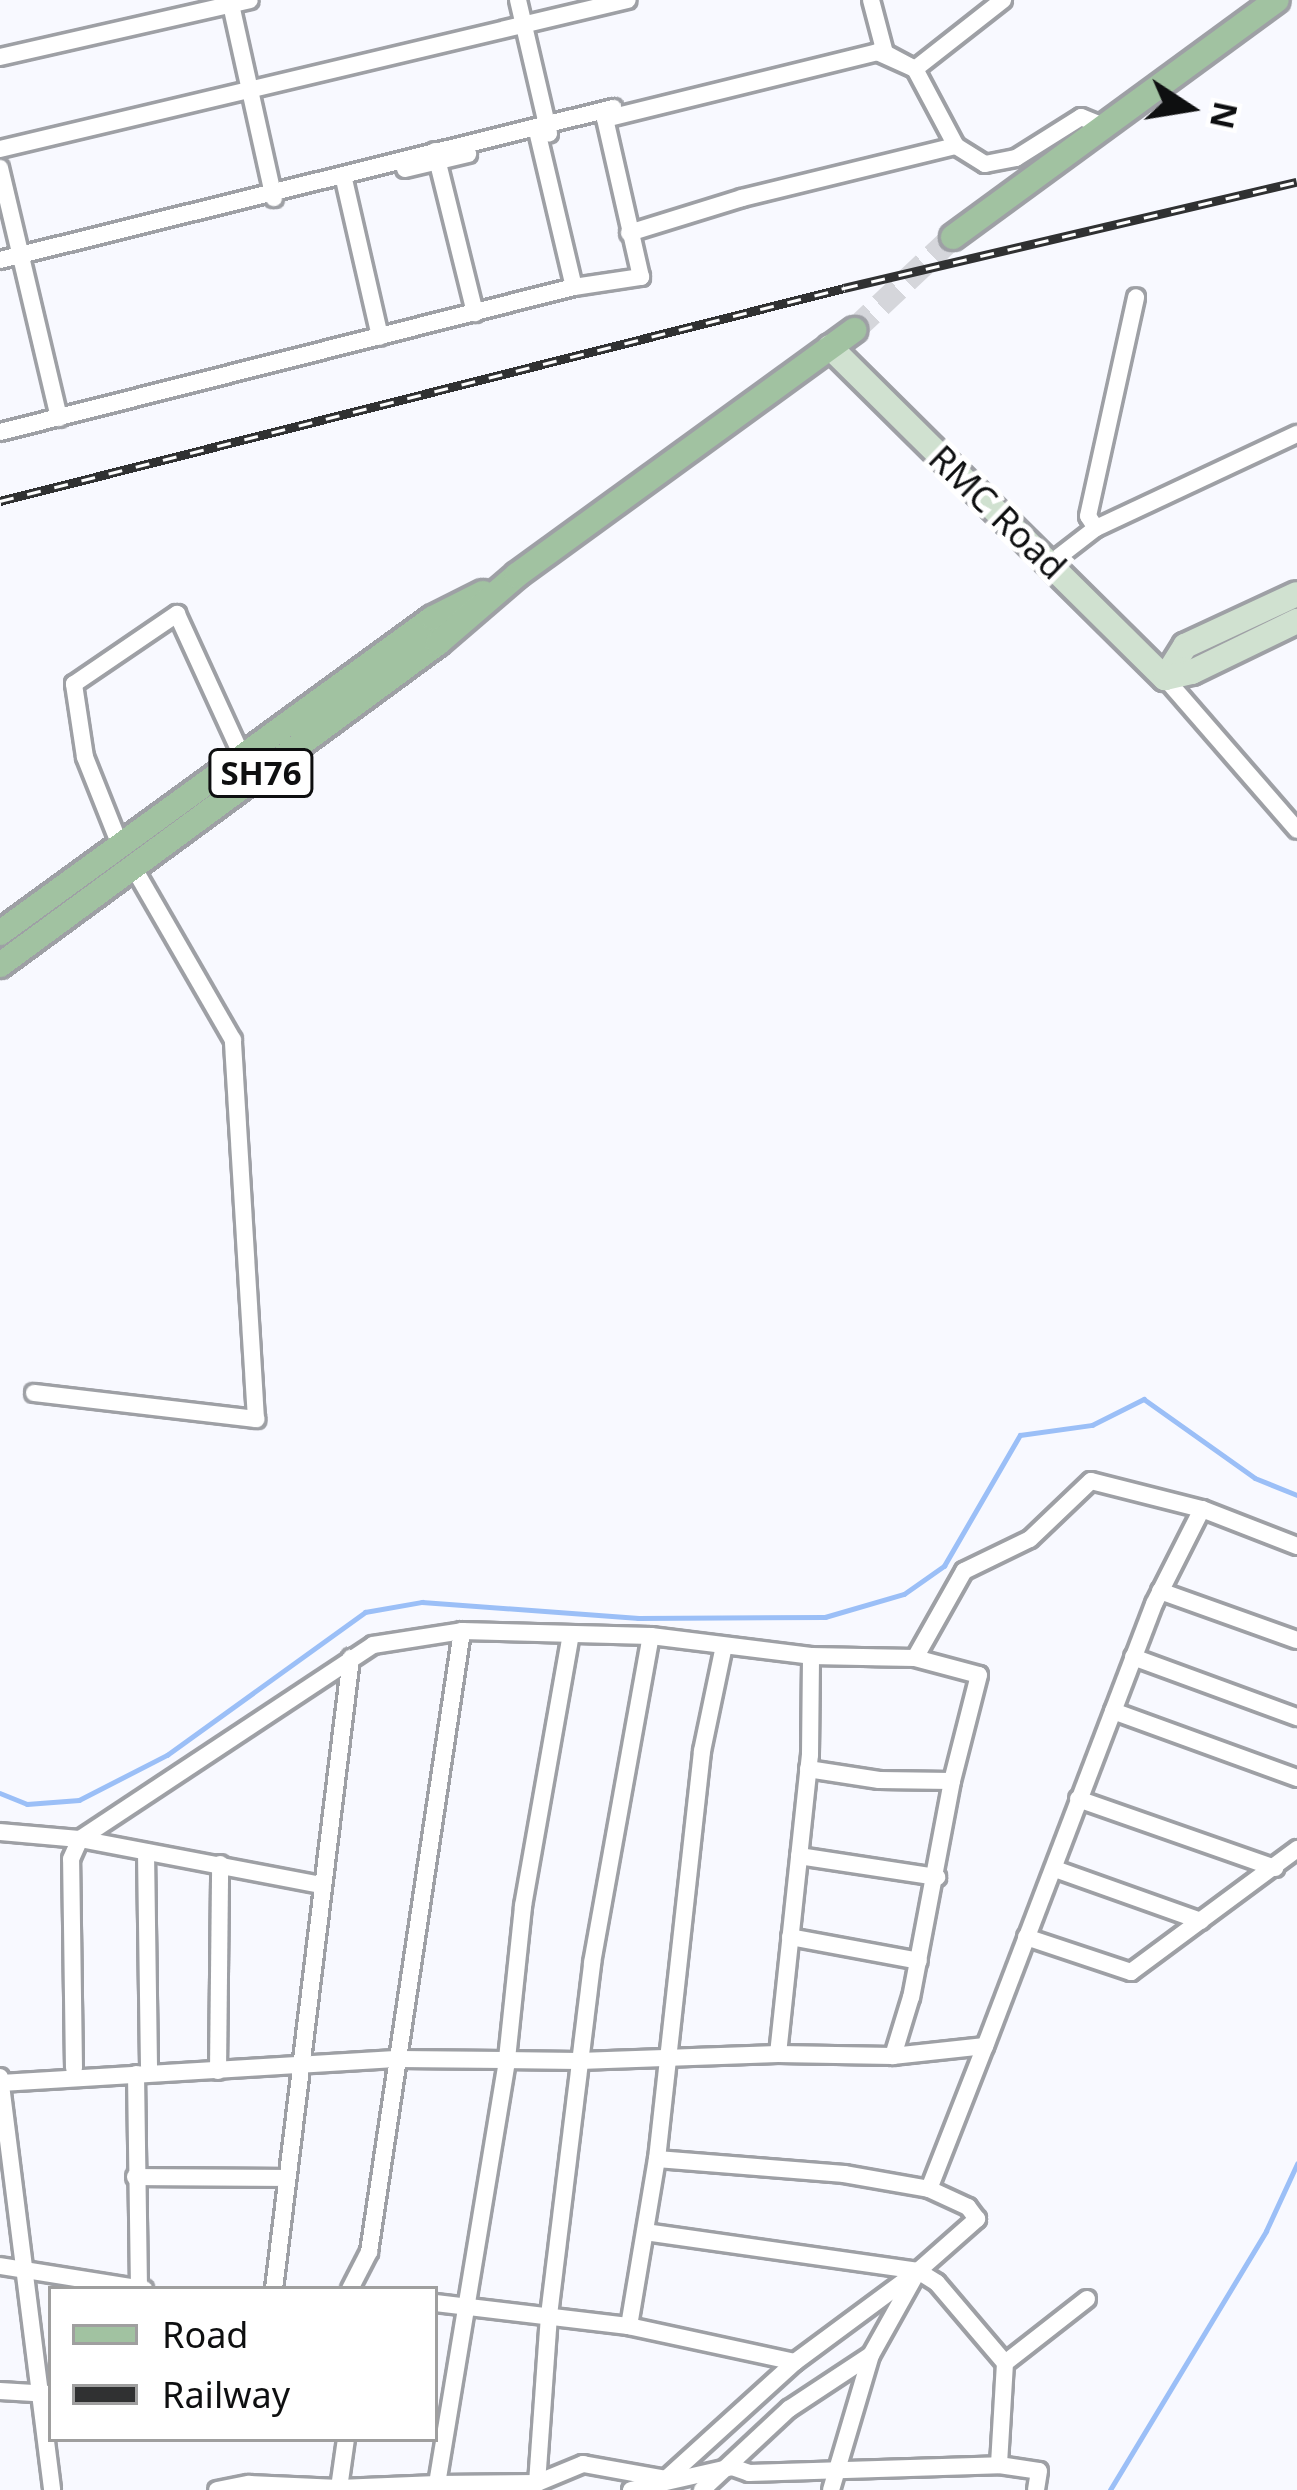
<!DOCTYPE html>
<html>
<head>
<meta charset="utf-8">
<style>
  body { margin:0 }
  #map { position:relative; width:1297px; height:2490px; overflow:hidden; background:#f8f9ff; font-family:"Noto Sans",sans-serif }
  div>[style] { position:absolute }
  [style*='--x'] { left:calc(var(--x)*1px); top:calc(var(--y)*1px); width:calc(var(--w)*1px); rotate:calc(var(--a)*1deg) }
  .stream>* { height:4.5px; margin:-2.25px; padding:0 2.25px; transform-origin:2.25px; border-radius:2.25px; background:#9bbff7 }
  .primary-tunnel>* { height:24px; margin-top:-12px; transform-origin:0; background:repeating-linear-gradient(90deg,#d5d6db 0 24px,transparent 0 36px) }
  .roads { filter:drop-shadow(3px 0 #9ea0a5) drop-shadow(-3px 0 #9ea0a5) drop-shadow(0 3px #9ea0a5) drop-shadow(0 -3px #9ea0a5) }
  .street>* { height:16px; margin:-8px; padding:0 8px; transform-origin:8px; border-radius:8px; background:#fff }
  .secondary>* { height:24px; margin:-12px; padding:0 12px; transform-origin:12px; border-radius:12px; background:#d0e1d0 }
  .primary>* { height:24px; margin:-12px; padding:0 12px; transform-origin:12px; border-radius:12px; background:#a1c2a1 }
  .rail>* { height:9px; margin-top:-4.5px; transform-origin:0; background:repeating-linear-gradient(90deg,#fff 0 14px,#303132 0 28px); box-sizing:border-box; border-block:3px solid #303132 }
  span { translate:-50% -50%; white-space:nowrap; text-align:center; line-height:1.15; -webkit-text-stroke:10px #fff; paint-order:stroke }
  .shield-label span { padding:3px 9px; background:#fff; border:3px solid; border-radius:9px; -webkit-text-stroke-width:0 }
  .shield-label { font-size:33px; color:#0e0f10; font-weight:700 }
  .street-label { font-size:36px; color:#0e0f10 }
  .legend { position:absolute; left:48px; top:2286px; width:390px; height:156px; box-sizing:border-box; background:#fff; border:3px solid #9f9f9f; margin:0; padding:15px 21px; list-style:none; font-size:36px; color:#0e0f10 }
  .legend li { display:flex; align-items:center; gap:24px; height:60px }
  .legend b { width:60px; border:3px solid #9f9f9f }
  .north { position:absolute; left:1129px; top:48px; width:120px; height:120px; -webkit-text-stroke:9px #fff; paint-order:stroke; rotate:102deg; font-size:33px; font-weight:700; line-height:48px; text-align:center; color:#0e0f10 }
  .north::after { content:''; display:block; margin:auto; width:42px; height:54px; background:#0e0f10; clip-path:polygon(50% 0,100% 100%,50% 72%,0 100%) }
</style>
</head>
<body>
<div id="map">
  <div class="stream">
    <i style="--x:0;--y:1793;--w:29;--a:22"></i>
    <i style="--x:27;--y:1804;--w:52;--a:-4.4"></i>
    <i style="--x:79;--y:1800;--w:99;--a:-27.1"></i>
    <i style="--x:167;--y:1755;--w:244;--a:-35.8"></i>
    <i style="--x:365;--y:1612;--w:58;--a:-10"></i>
    <i style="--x:422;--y:1602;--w:217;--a:4.2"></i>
    <i style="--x:638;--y:1618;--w:187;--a:-0.3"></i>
    <i style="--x:825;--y:1617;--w:82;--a:-16.2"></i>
    <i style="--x:904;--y:1594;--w:49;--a:-35"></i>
    <i style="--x:944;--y:1566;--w:151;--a:-59.9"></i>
    <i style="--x:1020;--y:1435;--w:73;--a:-7.9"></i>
    <i style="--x:1092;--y:1425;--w:58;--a:-26.6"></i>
    <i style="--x:1144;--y:1399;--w:136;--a:35.4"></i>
    <i style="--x:1255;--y:1478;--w:45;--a:22"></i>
    <i style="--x:1110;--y:2490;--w:302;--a:-58.9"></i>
    <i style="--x:1266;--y:2231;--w:74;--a:-65.2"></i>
  </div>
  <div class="primary-tunnel">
    <i style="--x:854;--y:330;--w:136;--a:-43.2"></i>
  </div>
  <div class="roads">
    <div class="street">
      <i style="--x:230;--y:0;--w:203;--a:77.5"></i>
      <i style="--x:518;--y:0;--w:137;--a:76.9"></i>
      <i style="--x:871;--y:0;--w:55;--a:75.2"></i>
      <i style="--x:885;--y:53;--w:34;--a:28"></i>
      <i style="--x:915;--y:69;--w:112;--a:-38.1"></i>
      <i style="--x:0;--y:57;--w:256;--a:-12.8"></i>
      <i style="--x:538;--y:135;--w:156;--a:76.7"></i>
      <i style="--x:0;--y:149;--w:645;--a:-13.35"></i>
      <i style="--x:435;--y:151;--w:167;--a:76.1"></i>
      <i style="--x:0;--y:168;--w:257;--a:76.7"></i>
      <i style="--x:405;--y:169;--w:65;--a:-13.4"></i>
      <i style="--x:343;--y:175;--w:166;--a:77.1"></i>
      <i style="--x:629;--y:233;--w:118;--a:-17.2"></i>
      <i style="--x:742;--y:198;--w:220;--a:-13.7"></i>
      <i style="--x:0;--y:260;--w:632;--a:-13.93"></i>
      <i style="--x:0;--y:432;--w:592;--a:-14.18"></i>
      <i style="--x:574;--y:287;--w:68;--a:-8.5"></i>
      <i style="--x:641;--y:277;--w:162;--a:-102.8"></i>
      <i style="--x:605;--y:119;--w:280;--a:-13.8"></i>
      <i style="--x:877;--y:52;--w:42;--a:24.1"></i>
      <i style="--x:915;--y:69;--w:87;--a:62"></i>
      <i style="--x:956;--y:146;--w:34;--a:32"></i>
      <i style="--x:985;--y:164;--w:32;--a:-11"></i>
      <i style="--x:1016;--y:158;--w:77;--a:-32.2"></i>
      <i style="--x:1081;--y:117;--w:22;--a:22"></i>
      <i style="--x:1096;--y:528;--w:14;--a:-124"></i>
      <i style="--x:1088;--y:516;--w:224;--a:-77.6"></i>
      <i style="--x:1052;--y:562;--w:56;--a:-37.7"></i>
      <i style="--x:1096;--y:528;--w:222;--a:-25.1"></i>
      <i style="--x:1165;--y:678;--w:201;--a:49"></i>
      <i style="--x:120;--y:845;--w:95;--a:-111.7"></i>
      <i style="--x:85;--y:757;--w:74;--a:-98.6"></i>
      <i style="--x:74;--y:684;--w:125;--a:-34.2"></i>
      <i style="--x:177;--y:614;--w:154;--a:65.4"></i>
      <i style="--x:34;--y:1393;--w:224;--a:6.7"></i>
      <i style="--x:256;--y:1419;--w:380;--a:-93.5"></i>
      <i style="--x:233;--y:1040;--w:200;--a:-120"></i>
      <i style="--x:1202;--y:1509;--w:102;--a:21.3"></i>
      <i style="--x:1160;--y:1591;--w:145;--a:19.7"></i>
      <i style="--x:1133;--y:1657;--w:175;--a:20.1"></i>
      <i style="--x:915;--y:1658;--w:100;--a:-60.6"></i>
      <i style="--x:964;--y:1571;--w:73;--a:-25.9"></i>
      <i style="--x:1030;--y:1539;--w:84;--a:-43.6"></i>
      <i style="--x:1091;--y:1481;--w:114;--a:14.2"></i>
      <i style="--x:1202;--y:1509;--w:106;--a:116.8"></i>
      <i style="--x:1154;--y:1604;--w:473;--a:110.9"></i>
      <i style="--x:1113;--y:1711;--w:196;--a:20"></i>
      <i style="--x:808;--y:1769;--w:72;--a:8.8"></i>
      <i style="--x:879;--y:1780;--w:73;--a:0.8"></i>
      <i style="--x:1078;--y:1799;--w:209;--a:19.3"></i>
      <i style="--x:0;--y:1832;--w:80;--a:5"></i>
      <i style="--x:80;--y:1839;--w:351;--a:-33.5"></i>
      <i style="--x:373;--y:1645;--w:90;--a:-8.9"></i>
      <i style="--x:462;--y:1631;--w:189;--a:1.5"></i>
      <i style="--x:651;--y:1636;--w:161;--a:7.1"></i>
      <i style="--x:811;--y:1656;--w:104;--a:1.1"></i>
      <i style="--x:915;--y:1658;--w:66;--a:14.9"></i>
      <i style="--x:979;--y:1675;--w:109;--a:104.3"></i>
      <i style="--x:952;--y:1781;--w:220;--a:100.7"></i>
      <i style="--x:911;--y:1997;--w:62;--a:107"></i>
      <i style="--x:893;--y:2056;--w:115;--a:-179"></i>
      <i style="--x:778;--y:2054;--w:301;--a:-83.9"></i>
      <i style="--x:810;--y:1755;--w:99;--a:-89.4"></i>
      <i style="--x:146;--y:1852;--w:214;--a:89.2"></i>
      <i style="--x:799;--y:1856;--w:140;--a:8.7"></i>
      <i style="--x:1055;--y:1869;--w:155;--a:19.6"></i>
      <i style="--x:790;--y:1937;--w:131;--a:10.5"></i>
      <i style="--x:1026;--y:1937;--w:111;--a:18.4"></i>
      <i style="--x:1131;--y:1972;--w:207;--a:-36.5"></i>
      <i style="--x:74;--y:2068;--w:209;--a:-90.8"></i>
      <i style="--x:71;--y:1859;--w:22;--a:-66"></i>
      <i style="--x:80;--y:1839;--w:246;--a:10.8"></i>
      <i style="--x:218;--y:2071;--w:207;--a:-89.4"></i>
      <i style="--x:136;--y:2074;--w:214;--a:89.2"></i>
      <i style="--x:0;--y:2077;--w:416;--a:82.8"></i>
      <i style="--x:1;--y:2083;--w:399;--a:-3.5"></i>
      <i style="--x:399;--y:2059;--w:180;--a:0.6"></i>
      <i style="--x:579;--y:2061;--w:199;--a:-2"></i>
      <i style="--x:657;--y:2159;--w:188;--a:4.6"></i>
      <i style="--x:844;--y:2174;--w:86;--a:10"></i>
      <i style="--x:929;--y:2189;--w:154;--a:-68.6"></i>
      <i style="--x:985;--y:2046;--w:93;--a:173.8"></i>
      <i style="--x:135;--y:2177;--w:152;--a:0.4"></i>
      <i style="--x:645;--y:2232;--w:276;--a:8.1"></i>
      <i style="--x:918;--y:2271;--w:153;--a:143.5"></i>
      <i style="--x:0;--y:2266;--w:146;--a:9.1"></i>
      <i style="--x:918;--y:2271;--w:22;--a:32"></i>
      <i style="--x:937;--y:2283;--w:105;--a:49.6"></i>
      <i style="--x:1005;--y:2363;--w:102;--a:93.4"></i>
      <i style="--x:274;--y:2289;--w:636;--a:-83.04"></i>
      <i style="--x:350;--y:2289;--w:42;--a:-62.8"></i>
      <i style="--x:369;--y:2252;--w:628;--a:-81.48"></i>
      <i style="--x:435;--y:2303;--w:195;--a:6.8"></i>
      <i style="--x:629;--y:2326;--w:169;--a:-80.5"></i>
      <i style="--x:657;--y:2159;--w:410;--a:-83.7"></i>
      <i style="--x:702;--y:1751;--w:107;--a:-78.2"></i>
      <i style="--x:1005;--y:2363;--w:104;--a:-38"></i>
      <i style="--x:0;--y:2391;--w:50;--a:3.4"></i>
      <i style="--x:537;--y:2483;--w:168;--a:-85.9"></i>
      <i style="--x:549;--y:2315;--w:355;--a:-83"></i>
      <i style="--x:592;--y:1963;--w:332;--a:-79.8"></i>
      <i style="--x:437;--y:2484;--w:100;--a:-0.6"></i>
      <i style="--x:537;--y:2483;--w:50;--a:-22.4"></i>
      <i style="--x:583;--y:2464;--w:84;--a:10.2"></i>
      <i style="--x:666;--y:2479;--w:174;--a:-42.2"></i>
      <i style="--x:795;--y:2362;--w:170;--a:-167.8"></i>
      <i style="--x:339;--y:2488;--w:98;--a:-2.3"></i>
      <i style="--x:437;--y:2484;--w:431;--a:-80.6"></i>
      <i style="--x:507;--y:2059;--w:154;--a:-84"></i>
      <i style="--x:523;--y:1906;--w:275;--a:-80"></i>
      <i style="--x:217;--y:2490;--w:33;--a:-11"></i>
      <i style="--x:249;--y:2484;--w:90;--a:2.5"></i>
      <i style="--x:339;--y:2488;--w:49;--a:-81.9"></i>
      <i style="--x:631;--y:2490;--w:104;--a:-12.8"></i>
      <i style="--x:732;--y:2467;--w:18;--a:19"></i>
      <i style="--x:749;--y:2473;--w:250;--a:-1.8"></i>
      <i style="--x:999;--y:2465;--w:40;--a:8.5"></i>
      <i style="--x:1039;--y:2471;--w:19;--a:99"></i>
      <i style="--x:702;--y:2490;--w:119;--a:-43"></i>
      <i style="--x:789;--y:2409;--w:98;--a:-33.4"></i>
      <i style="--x:831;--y:2490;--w:141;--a:-73.5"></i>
      <i style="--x:871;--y:2355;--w:96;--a:-60.8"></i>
      <i style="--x:918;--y:2271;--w:79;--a:-41.4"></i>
      <i style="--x:977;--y:2219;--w:15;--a:-127"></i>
      <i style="--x:968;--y:2207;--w:43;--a:-155.2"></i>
    </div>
    <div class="secondary">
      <i style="--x:830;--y:347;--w:471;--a:44.7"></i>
      <i style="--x:1165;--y:678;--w:38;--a:-58"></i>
      <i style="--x:1185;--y:646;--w:123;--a:-24.9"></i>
      <i style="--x:1165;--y:678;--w:28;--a:-13"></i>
      <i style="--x:1192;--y:672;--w:117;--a:-25.9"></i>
    </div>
    <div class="primary">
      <i style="--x:953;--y:237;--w:401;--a:-36.2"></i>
      <i style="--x:0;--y:933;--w:535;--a:-36.04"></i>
      <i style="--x:433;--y:618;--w:56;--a:-26.6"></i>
      <i style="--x:0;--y:965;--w:544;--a:-36.32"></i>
      <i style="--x:438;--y:643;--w:104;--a:-40.7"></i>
      <i style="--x:517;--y:575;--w:417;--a:-36"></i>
    </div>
  </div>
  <div class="rail">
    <i style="--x:0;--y:501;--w:870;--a:-14.16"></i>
    <i style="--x:844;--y:288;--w:465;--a:-13.2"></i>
  </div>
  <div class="shield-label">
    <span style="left:261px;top:773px">SH76</span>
  </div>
  <div class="street-label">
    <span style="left:998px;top:512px;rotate:44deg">RMC Road</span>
  </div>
  <ul class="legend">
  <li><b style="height:15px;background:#a1c2a1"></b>Road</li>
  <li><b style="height:15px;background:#303132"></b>Railway</li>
  </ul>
  <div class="north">N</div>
</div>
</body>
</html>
